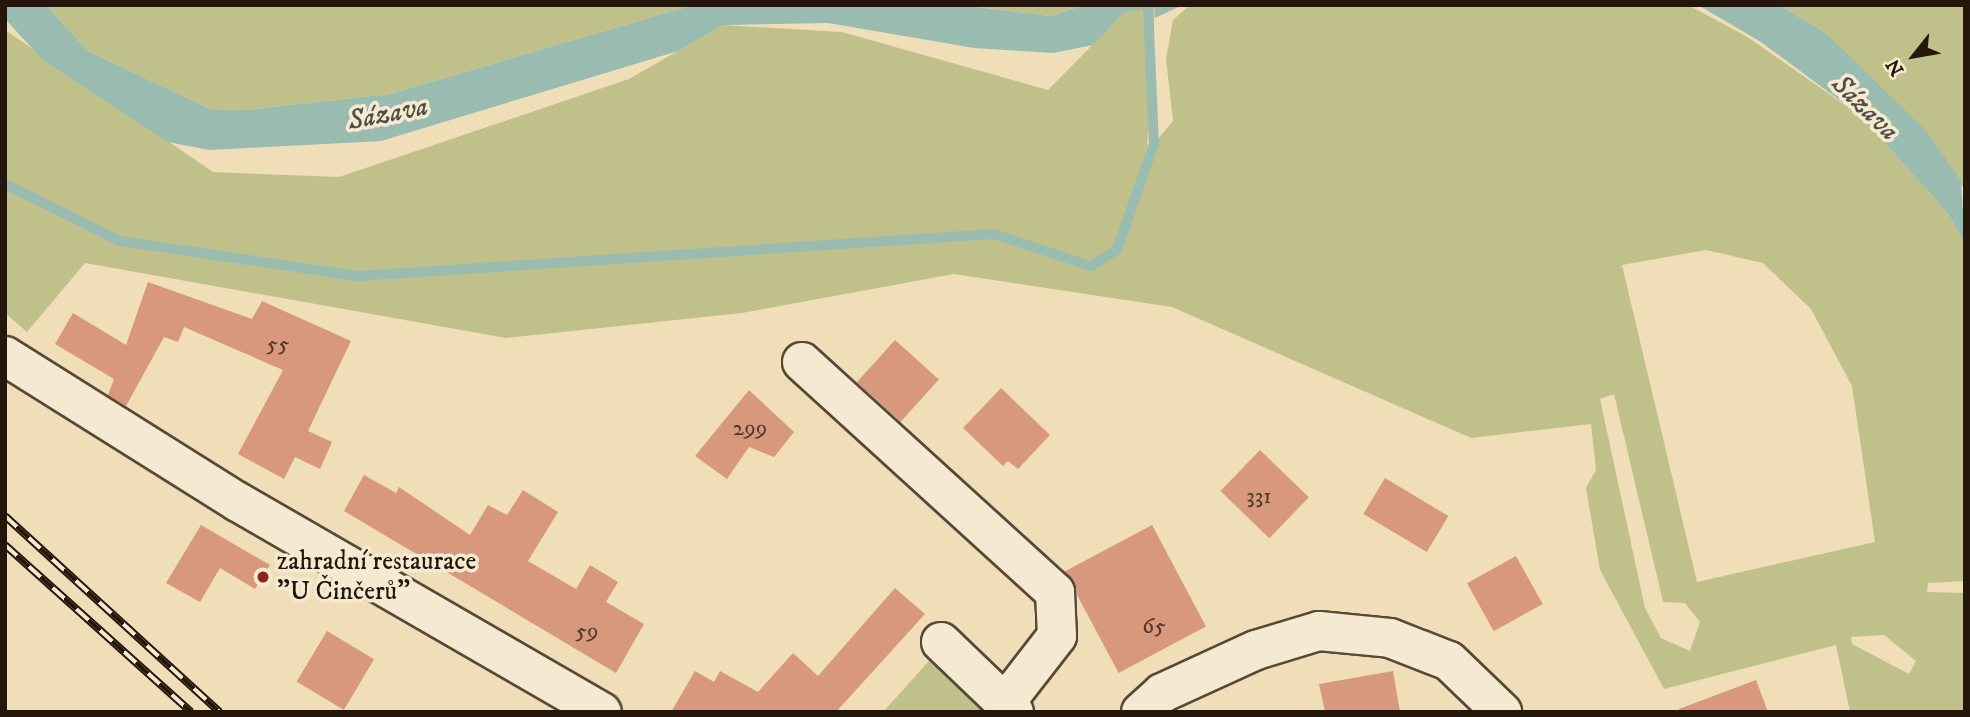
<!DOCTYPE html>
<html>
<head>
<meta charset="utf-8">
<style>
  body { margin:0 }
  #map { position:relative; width:1970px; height:717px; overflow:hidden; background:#f0deb8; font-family:"IM FELL DW Pica",serif }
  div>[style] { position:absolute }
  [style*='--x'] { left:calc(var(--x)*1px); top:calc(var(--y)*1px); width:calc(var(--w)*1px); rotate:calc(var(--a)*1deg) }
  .green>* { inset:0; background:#c0c08a }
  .water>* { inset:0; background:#9abcb0 }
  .stream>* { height:10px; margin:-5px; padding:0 5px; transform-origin:5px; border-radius:5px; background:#9abcb0 }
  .building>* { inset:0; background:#d7987e; transform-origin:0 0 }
  .roads { filter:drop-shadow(2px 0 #584837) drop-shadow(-2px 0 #584837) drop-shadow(0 2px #584837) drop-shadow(0 -2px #584837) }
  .minor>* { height:38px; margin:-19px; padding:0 19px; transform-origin:19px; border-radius:19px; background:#f5ead1 }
  .tertiary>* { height:38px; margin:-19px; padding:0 19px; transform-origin:19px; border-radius:19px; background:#f5ead1 }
  .rail>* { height:8px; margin-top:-4px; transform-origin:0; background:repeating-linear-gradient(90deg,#f5ead1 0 16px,#25160c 0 32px); box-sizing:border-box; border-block:2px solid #25160c }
  .dots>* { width:19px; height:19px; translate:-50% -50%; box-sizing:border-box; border:4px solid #f5ead1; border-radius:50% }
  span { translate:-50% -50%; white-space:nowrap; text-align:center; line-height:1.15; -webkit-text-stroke:7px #f5ead1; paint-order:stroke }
  .number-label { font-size:23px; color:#523628 }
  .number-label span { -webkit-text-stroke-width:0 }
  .poi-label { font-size:26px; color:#25160c }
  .left { translate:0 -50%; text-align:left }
  .water-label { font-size:28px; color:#4e5045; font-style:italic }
  .frame { position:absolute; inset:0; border:7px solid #25160c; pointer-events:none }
  .north { position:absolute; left:1879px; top:21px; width:70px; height:70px; -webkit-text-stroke:5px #f5ead1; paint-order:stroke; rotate:239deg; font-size:19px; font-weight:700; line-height:28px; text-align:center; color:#25160c }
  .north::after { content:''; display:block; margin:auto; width:24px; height:32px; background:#25160c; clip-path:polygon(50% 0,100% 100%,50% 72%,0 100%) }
</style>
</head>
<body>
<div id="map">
  <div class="green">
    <i style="clip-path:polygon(46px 5px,693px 5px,390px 94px,246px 110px,210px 109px,88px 51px)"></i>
    <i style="clip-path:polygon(960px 5px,1084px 5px,1051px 16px)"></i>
    <i style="clip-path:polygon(evenodd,1190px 5px,1688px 5px,1746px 36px,1862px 117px,1948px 214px,1965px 243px,1965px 581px,1928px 583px,1927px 592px,1965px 593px,1965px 707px,1960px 712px,1850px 712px,1836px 645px,1664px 689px,1600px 570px,1586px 488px,1596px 470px,1591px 424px,1471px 438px,1172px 307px,954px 274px,742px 313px,506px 338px,85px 263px,27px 332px,5px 313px,5px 30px,213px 172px,339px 177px,629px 79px,723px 25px,842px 32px,1048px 90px,1124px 13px,1155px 6px,1147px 152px,1173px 121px,1166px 59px,1173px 20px,1190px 5px,1706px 250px,1763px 263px,1811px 309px,1852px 386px,1875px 542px,1697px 582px,1622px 265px,1706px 250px,1190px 5px,1614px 394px,1663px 602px,1685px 603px,1700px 622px,1690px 651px,1661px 638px,1645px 608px,1600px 399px,1614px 394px,1190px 5px,1884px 635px,1916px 661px,1909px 674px,1852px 644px,1851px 637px,1884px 635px)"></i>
    <i style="clip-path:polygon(1779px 5px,1965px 5px,1965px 189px,1826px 33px)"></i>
    <i style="clip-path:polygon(929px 661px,991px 712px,883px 712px)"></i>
  </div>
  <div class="water">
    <i style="clip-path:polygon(5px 5px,46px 5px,88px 51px,210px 109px,246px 110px,390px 94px,693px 5px,960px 5px,1051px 16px,1084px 5px,1183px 5px,1155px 18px,1155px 7px,1124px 13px,1093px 45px,1053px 53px,974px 48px,828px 23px,723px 25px,678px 51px,381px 141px,209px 150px,168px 142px,43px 60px,5px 19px)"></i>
    <i style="clip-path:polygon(1698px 5px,1779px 5px,1826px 33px,1927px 132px,1961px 181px,1965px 243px,1948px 214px,1862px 117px,1761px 42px)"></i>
  </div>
  <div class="stream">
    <i style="--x:5;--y:184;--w:128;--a:26.4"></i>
    <i style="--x:120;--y:241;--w:241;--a:8.4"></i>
    <i style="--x:358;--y:276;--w:637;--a:-3.78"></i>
    <i style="--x:994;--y:234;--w:102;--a:18.3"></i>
    <i style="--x:1091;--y:266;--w:31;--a:-32"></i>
    <i style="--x:1117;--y:250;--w:112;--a:-70.8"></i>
    <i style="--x:1154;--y:144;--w:139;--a:-92.5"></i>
  </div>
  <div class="building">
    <i style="clip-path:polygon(148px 282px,252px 319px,262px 301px,351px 341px,308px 431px,332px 442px,320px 469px,295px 457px,284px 479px,238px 454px,283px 370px,184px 327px,178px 342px,164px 337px,126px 406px,108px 395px,114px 379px,55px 344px,73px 313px,126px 345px)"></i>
    <i style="left:895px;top:340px;width:59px;height:57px;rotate:42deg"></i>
    <i style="clip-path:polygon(1001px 388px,1050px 435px,1018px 469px,1008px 461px,1003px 466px,963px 428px)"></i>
    <i style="clip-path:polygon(749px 390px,794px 432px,774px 457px,749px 447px,727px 479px,695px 456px)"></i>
    <i style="left:1260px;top:450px;width:68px;height:57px;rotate:44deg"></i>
    <i style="clip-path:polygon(364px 475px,396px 493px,399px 487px,470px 535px,488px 505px,507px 515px,523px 490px,558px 512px,528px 561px,576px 589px,590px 565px,618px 582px,606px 602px,644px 624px,616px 673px,344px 511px)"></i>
    <i style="left:1385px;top:478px;width:74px;height:42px;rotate:31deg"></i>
    <i style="clip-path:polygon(201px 525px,270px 565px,255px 589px,220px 568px,200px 602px,166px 583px)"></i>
    <i style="left:1152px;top:525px;width:115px;height:99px;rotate:62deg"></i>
    <i style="left:1516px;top:556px;width:55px;height:56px;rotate:61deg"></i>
    <i style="clip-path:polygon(895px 588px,925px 614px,836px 712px,671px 712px,695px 671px,714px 682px,720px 671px,758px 692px,793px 653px,818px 676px)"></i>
    <i style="left:327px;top:631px;width:55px;height:59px;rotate:31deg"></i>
    <i style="clip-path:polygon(1393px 671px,1400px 712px,1325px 712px,1319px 684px)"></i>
    <i style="clip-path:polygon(1756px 680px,1768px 712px,1679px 712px,1679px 709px)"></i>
  </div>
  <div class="roads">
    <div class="minor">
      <i style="--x:802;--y:362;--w:342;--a:42.3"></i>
      <i style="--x:1055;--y:592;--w:44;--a:87.4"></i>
      <i style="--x:1057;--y:636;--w:85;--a:127.8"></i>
      <i style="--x:941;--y:642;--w:101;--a:43.8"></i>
      <i style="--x:1141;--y:712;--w:28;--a:-42"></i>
      <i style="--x:1162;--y:693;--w:103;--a:-24.6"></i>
      <i style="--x:1256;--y:650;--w:66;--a:-16.8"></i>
      <i style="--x:1319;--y:631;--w:71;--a:5.6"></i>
      <i style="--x:1390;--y:638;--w:63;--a:21.3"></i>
      <i style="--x:1449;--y:661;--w:74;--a:43.9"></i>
    </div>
    <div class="tertiary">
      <i style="--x:5;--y:356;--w:275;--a:32.1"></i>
      <i style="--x:238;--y:502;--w:420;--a:30"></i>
    </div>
  </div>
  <div class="rail">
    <i style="--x:5;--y:516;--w:291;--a:42.4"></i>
    <i style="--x:5;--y:545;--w:250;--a:41.9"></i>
  </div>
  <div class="dots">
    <i style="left:263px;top:577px;background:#8f2418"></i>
  </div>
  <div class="number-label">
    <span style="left:278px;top:345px">55</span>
    <span style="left:750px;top:429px">299</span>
    <span style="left:1259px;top:497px">331</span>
    <span style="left:1154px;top:627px">65</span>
    <span style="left:587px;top:632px">59</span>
  </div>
  <div class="poi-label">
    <span class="left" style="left:277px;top:577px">zahradní restaurace<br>"U Činčerů"</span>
  </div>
  <div class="water-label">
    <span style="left:1865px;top:108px;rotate:44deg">Sázava</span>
    <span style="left:388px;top:114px;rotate:-11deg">Sázava</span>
  </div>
  <div class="frame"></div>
  <div class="north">N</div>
</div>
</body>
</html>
